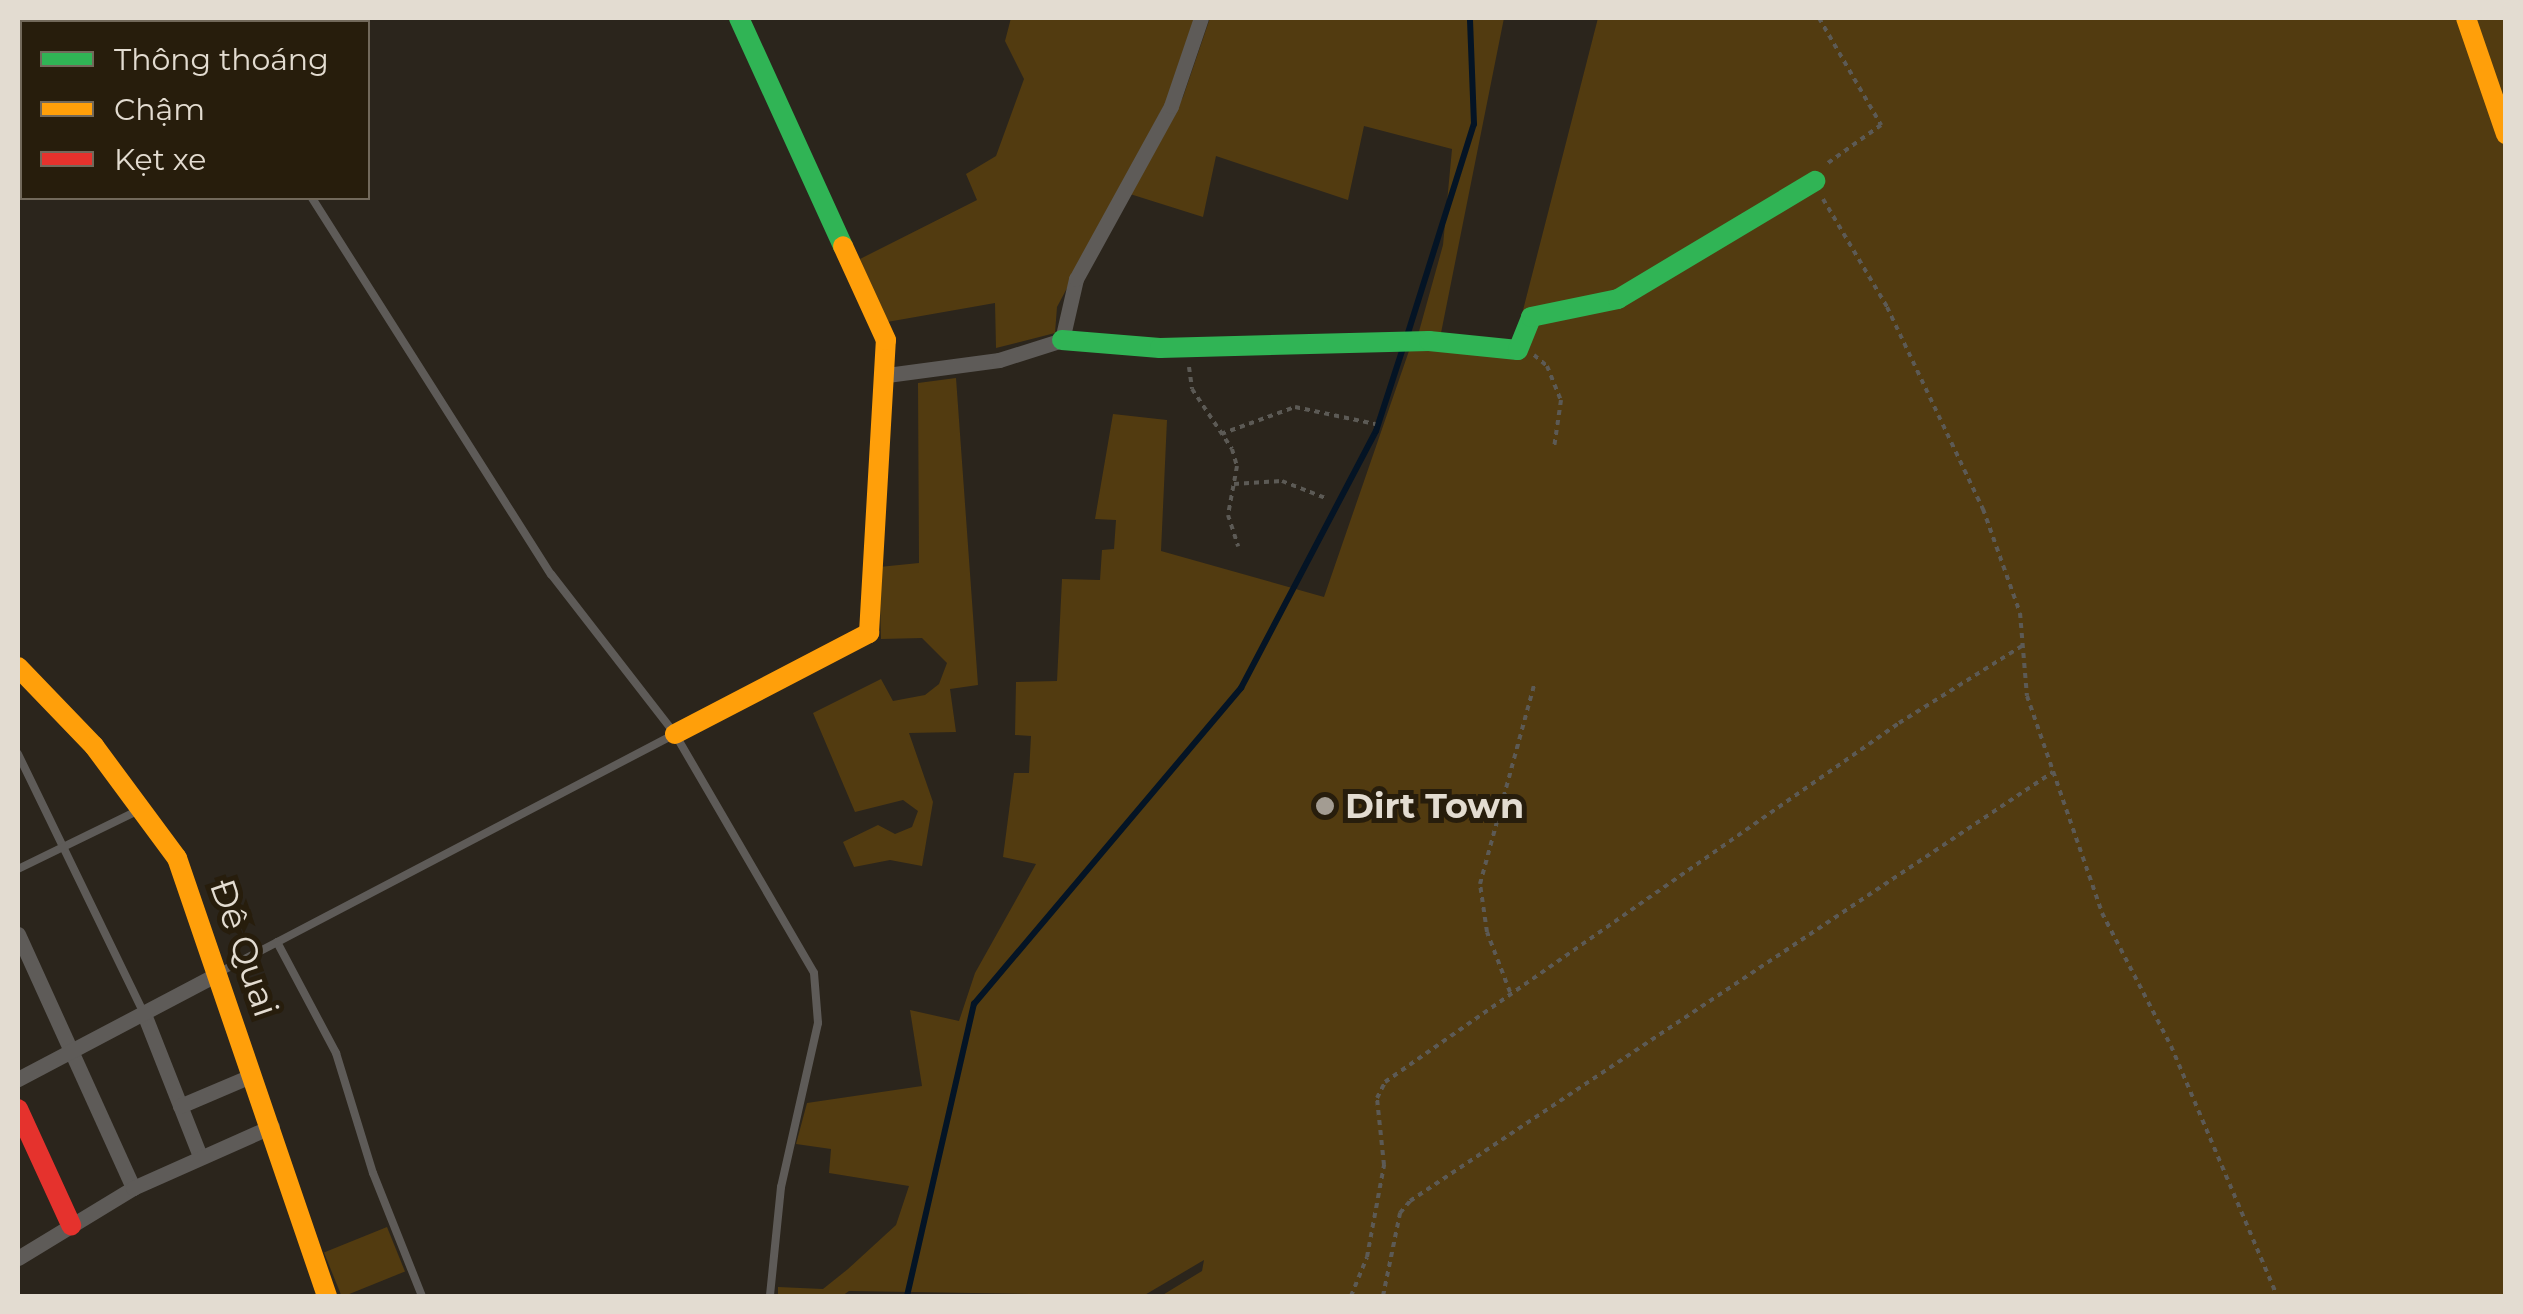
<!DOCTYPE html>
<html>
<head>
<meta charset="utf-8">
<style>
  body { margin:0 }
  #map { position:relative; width:2523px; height:1314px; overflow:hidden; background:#2b251c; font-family:Montserrat,sans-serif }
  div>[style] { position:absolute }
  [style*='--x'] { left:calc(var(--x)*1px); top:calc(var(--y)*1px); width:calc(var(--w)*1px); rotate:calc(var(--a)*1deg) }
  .green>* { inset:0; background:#523b10; transform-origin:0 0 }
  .stream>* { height:6px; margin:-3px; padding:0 3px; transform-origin:3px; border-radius:3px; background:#041425 }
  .path>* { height:4px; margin-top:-2px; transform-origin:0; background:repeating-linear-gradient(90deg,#5c5a55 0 5px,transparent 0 10px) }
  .lane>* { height:8px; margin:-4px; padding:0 4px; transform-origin:4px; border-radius:4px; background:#5e5b58 }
  .street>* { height:15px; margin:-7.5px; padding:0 7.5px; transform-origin:7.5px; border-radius:7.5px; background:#5e5b58 }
  .fast>* { height:20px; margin:-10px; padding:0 10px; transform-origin:10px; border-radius:10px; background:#30b455 }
  .slow>* { height:20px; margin:-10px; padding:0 10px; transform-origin:10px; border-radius:10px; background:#ff9f0a }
  .jam>* { height:20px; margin:-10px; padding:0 10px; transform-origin:10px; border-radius:10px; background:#e5322d }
  .dots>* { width:28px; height:28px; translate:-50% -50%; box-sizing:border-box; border:5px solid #271d0c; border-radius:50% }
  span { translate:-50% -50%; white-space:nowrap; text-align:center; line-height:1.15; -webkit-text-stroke:10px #271d0c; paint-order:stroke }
  .poi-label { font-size:35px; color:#e3dcd1; font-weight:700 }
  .left { translate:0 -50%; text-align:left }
  .street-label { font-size:35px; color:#e3dcd1 }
  .frame { position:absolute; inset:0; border:20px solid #e3dcd1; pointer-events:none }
  .legend { position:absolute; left:20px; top:20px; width:350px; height:180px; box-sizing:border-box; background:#271d0c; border:2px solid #72695b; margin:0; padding:12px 18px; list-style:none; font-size:30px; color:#e3dcd1 }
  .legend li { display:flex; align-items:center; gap:20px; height:50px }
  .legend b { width:50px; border:2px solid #72695b }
</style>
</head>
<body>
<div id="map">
  <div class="green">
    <i style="clip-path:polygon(1011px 18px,1195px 18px,1170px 94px,1057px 307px,1055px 333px,996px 348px,995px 303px,887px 322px,860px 259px,977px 200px,966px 174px,996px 156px,1024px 79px,1005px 41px)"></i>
    <i style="clip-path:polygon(1210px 18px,1504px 18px,1440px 338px,1418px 335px,1443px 245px,1452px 149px,1364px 126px,1348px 200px,1216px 156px,1203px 217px,1130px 194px,1183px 97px)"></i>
    <i style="clip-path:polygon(1598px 18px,2505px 18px,2505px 1296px,1161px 1296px,1202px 1271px,1204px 1260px,1143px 1296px,849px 1291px,842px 1296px,778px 1296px,778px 1287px,823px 1289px,848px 1269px,896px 1225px,909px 1186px,829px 1173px,831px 1149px,796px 1144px,807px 1103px,922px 1086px,910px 1010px,959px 1021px,975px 973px,1036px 864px,1003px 857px,1014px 773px,1029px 773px,1031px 736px,1015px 735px,1016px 682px,1057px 681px,1062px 579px,1100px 580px,1102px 550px,1114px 549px,1116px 520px,1095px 519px,1113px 414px,1167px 420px,1161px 551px,1324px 597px,1411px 345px,1512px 353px)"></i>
    <i style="clip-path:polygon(956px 378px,978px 685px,950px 689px,956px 732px,909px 733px,933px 802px,922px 866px,890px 860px,854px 867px,843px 842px,878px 825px,895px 834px,912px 827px,918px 811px,903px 800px,855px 812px,813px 713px,881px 679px,893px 701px,925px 695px,939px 684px,947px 663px,922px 638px,881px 639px,879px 567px,919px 563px,918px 383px)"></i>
    <i style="left:387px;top:1227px;width:48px;height:68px;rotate:68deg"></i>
  </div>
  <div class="stream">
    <i style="--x:1407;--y:336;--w:222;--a:-72.5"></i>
    <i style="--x:1474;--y:124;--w:106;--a:-92.2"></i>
    <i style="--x:907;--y:1296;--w:300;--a:-77.1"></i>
    <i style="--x:974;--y:1004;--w:414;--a:-49.8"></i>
    <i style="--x:1241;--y:688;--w:290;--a:-62.3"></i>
    <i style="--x:1376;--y:431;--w:87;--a:-72"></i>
  </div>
  <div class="path">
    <i style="--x:1819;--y:18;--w:124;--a:59.9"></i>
    <i style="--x:1881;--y:125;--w:69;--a:144.5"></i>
    <i style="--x:1823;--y:199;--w:126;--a:59.3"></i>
    <i style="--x:1887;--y:307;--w:224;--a:64.6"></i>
    <i style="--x:1983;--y:509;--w:110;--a:70.4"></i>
    <i style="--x:2020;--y:613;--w:83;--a:85.2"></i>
    <i style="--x:2027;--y:696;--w:230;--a:70.9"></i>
    <i style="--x:2102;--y:913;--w:150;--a:62.6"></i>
    <i style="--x:2171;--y:1046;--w:272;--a:67"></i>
    <i style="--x:1534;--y:355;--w:17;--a:40"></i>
    <i style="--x:1547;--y:366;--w:37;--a:68"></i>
    <i style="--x:1561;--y:400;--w:49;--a:98.3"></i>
    <i style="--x:1189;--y:367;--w:22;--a:82"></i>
    <i style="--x:1192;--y:389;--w:72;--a:56.3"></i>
    <i style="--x:1232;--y:449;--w:18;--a:74"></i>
    <i style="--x:1237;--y:466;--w:50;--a:100.4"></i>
    <i style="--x:1228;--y:515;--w:33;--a:72"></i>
    <i style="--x:1221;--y:434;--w:79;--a:-20"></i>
    <i style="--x:1295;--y:407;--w:82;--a:12"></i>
    <i style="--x:1234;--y:484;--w:48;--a:-3.6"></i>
    <i style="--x:1282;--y:481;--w:49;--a:21.4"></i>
    <i style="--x:1510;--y:992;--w:64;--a:-111"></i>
    <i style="--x:1487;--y:932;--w:49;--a:-98.3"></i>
    <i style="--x:1480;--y:884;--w:206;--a:-74.8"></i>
    <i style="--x:1351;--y:1296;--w:42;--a:-67.7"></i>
    <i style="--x:1367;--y:1257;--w:94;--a:-79.5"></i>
    <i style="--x:1384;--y:1165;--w:67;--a:-96"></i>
    <i style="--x:1377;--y:1098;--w:18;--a:-63"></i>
    <i style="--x:1385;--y:1082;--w:627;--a:-34.93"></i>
    <i style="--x:1899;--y:723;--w:149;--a:-32.1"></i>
    <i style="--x:1383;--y:1296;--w:85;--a:-78.4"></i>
    <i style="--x:1400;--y:1213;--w:16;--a:-50"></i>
    <i style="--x:1410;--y:1201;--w:773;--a:-33.71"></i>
  </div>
  <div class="lane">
    <i style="--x:207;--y:18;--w:5;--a:53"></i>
    <i style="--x:312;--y:198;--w:446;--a:57.6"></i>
    <i style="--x:551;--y:574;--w:202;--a:52.2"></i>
    <i style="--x:675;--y:734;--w:276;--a:59.8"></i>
    <i style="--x:814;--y:973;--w:50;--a:85.4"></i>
    <i style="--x:818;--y:1023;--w:168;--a:102.7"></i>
    <i style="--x:781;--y:1187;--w:110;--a:95.8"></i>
    <i style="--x:18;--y:754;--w:289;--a:64.1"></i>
    <i style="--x:18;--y:869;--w:135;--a:-26"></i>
    <i style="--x:277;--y:942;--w:126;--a:62"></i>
    <i style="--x:336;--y:1053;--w:126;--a:72.9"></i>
    <i style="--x:373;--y:1173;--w:132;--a:68.3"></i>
    <i style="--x:218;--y:973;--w:516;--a:-27.61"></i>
  </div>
  <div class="street">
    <i style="--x:887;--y:375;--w:113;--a:-7.6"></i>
    <i style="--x:999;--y:360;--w:66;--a:-17.6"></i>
    <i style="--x:1062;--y:340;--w:63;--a:-77.1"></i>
    <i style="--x:1076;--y:279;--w:197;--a:-61.2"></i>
    <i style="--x:1171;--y:106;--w:93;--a:-71.2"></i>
    <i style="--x:18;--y:934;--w:279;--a:65.6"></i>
    <i style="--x:144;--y:1014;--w:153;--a:68.5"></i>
    <i style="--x:18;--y:1079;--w:225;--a:-27.8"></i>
    <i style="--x:180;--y:1106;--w:79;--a:-23"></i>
    <i style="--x:18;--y:1258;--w:135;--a:-31.3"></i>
    <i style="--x:133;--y:1188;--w:152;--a:-24"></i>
  </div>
  <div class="fast">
    <i style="--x:739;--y:18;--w:251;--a:65.5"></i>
    <i style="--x:1062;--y:340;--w:98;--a:4.7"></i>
    <i style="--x:1160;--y:348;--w:269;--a:-1.5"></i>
    <i style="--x:1429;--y:341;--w:89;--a:5.8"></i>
    <i style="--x:1518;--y:350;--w:35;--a:-68"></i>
    <i style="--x:1531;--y:317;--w:89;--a:-11.7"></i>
    <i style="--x:1618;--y:299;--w:230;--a:-30.9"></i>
  </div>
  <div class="slow">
    <i style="--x:2466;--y:18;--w:123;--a:71"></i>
    <i style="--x:18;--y:667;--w:110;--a:46.1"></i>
    <i style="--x:94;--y:746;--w:139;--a:53.5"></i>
    <i style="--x:177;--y:858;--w:463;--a:71.1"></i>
    <i style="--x:675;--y:734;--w:219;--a:-27.5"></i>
    <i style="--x:869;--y:633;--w:293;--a:-86.7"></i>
    <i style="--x:886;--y:340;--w:103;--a:-114.6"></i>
  </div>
  <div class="jam">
    <i style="--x:18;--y:1109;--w:128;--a:65.4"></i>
  </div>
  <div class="dots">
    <i style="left:1325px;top:806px;background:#a39c92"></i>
  </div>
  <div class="poi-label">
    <span class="left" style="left:1345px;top:806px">Dirt Town</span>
  </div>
  <div class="street-label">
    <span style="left:244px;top:948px;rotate:71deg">Đê Quai</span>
  </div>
  <div class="frame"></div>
  <ul class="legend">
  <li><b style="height:12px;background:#30b455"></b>Thông thoáng</li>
  <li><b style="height:12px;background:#ff9f0a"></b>Chậm</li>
  <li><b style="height:12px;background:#e5322d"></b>Kẹt xe</li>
  </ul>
</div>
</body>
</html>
